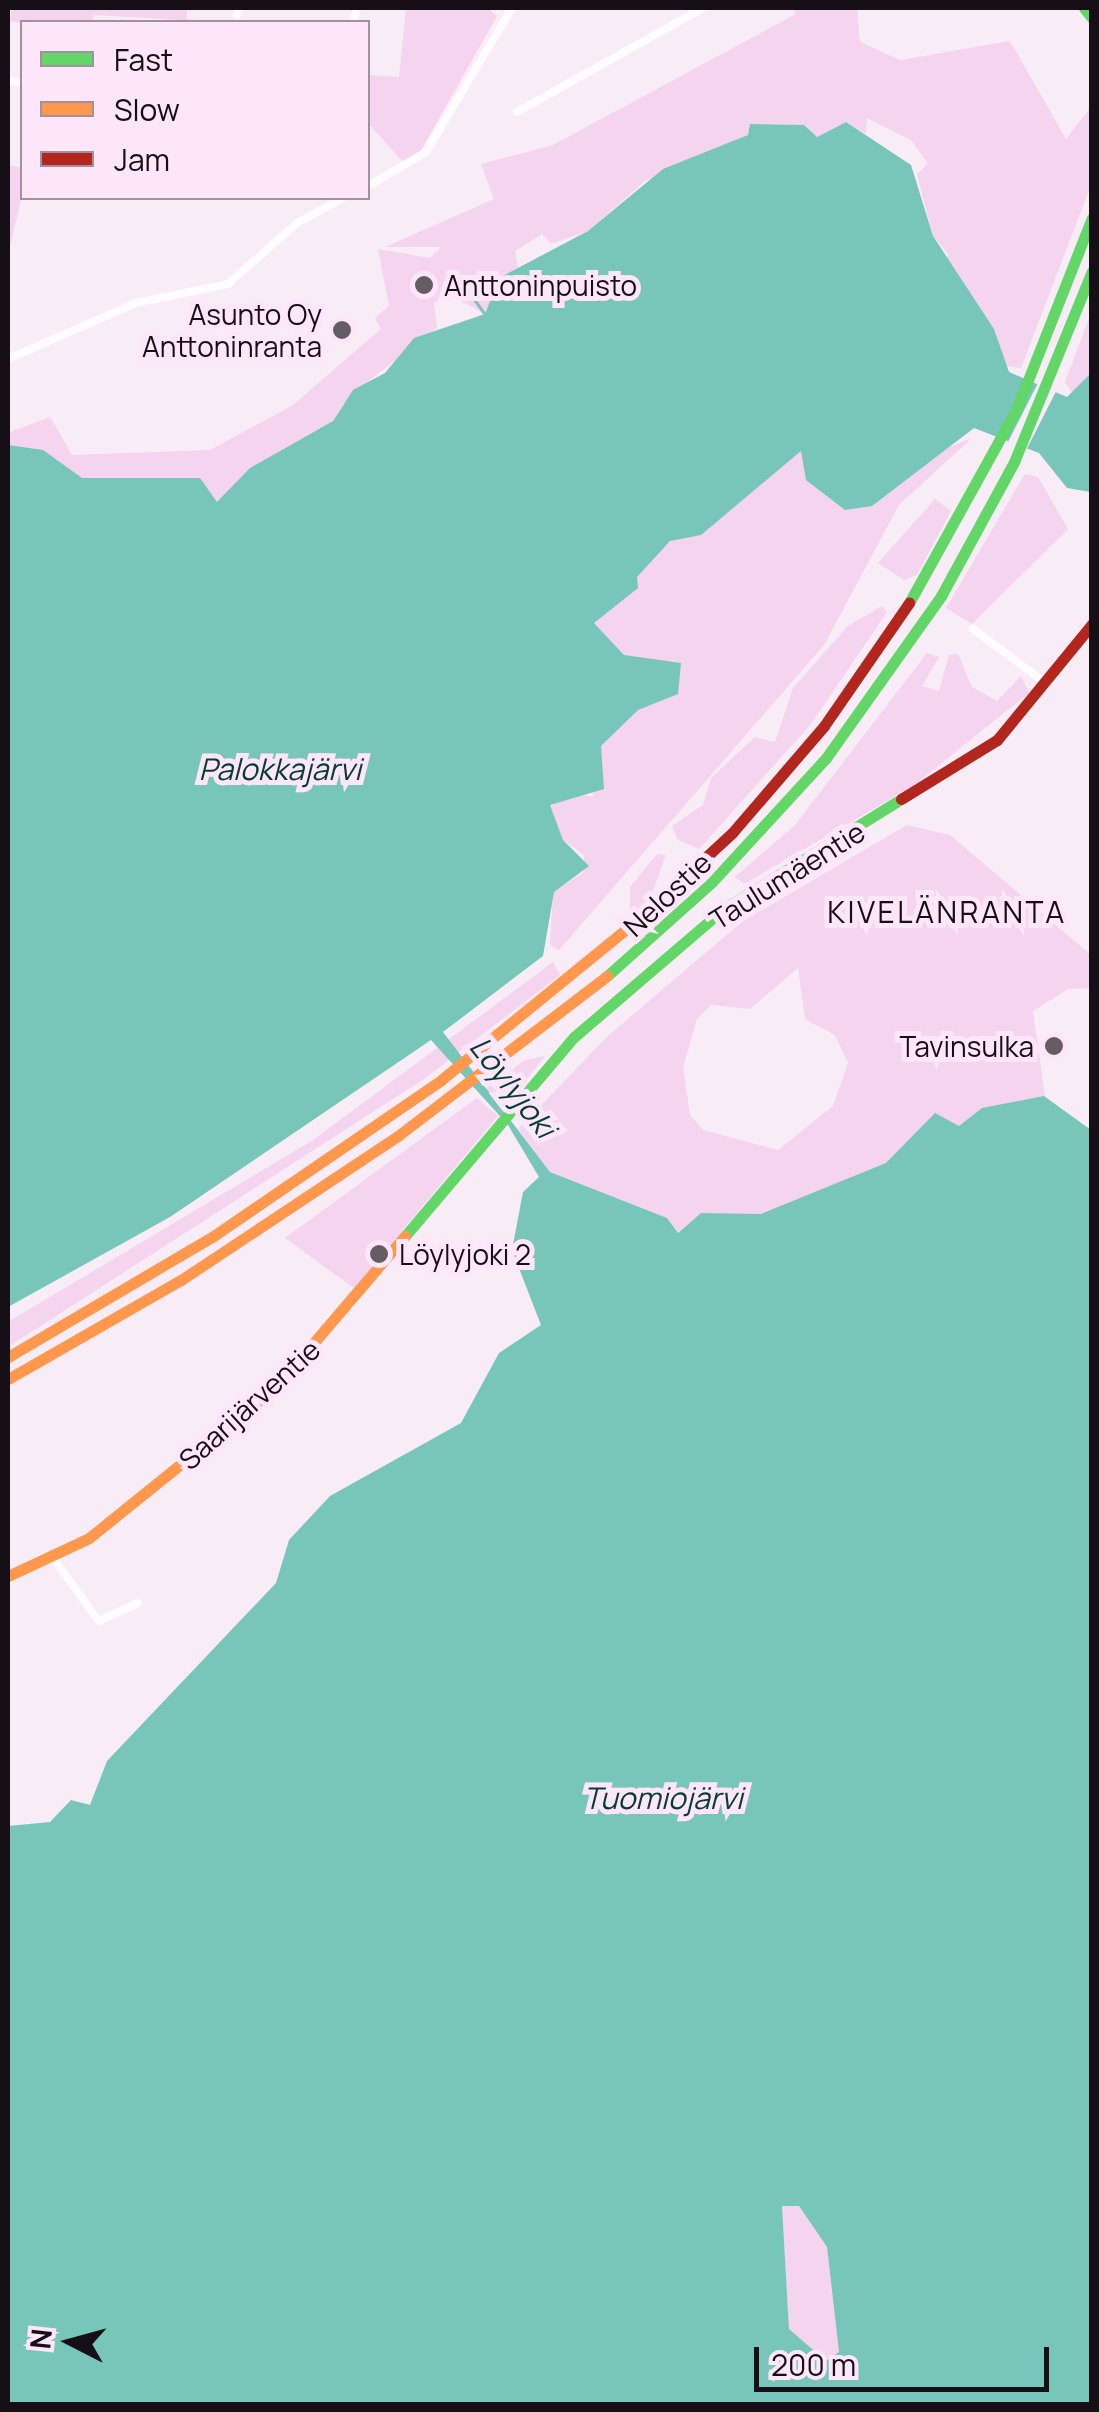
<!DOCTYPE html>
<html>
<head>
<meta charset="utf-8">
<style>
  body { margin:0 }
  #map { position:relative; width:1099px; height:2412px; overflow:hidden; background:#f8ecf6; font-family:Manrope,sans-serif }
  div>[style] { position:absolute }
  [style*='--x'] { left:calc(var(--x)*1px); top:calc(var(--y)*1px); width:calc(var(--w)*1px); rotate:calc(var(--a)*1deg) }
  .green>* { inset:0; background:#f4d4ef }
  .water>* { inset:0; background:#77c6b9 }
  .pier>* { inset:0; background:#f8ecf6; transform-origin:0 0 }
  .stream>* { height:2.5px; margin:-1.25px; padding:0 1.25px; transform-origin:1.25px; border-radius:1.25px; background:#77c6b9 }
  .street>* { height:8px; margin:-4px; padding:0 4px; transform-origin:4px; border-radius:4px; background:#fefcfe }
  .fast>* { height:11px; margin:-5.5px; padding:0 5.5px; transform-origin:5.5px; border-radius:5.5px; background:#63d668 }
  .slow>* { height:11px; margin:-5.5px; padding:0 5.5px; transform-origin:5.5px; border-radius:5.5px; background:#ff974d }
  .jam>* { height:11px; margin:-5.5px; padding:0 5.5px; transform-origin:5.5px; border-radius:5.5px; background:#b3261e }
  .dots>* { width:28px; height:28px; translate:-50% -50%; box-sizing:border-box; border:5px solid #fee6fa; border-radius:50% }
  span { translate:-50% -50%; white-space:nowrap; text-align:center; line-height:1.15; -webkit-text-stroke:10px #fee6fa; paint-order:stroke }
  .poi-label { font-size:28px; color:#160f15 }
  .left { translate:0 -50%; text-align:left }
  .right { translate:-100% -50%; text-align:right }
  .street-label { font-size:28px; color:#160f15 }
  .water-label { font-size:30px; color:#063c33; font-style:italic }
  .neighbourhood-label { font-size:30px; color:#160f15; letter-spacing:2.5px }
  .frame { position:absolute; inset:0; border:10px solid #160f15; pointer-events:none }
  .legend { position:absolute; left:20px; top:20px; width:350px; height:180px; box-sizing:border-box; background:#fee6fa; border:2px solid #a1909e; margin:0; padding:12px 18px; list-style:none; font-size:30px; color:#160f15 }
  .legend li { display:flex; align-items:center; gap:20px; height:50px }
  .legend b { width:50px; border:2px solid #a1909e }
  .north { position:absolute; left:20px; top:2292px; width:100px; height:100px; -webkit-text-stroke:8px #fee6fa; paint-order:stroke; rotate:276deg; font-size:28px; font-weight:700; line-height:40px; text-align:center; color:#160f15 }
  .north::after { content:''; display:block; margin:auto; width:35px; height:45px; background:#160f15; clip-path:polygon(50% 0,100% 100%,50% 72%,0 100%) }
  .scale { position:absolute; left:754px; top:2347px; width:295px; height:45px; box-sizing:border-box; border:5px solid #160f15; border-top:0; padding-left:12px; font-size:30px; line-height:35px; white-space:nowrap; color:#160f15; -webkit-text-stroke:8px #fee6fa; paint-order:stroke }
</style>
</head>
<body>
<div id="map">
  <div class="green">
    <i style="clip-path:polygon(12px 8px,187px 8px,187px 19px,216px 22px,94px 15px,92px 22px,22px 23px,10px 21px)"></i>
    <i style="clip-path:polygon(406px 8px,488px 8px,497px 16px,420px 152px,404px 163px,368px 123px,368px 75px,399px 77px)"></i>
    <i style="clip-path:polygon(evenodd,794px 8px,857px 8px,860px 42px,900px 60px,1010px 41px,1066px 139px,1091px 107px,1091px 185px,1021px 368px,873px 348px,867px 326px,875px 306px,949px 255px,933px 236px,917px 174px,928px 164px,911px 140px,867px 118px,866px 134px,846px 122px,816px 137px,804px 125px,750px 124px,748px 135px,645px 181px,588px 231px,551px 244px,542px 234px,515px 251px,519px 271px,499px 278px,485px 314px,450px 295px,434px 303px,437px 328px,362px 386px,387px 384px,398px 396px,398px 365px,427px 365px,422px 354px,441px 352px,449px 336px,460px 376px,306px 489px,186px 520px,135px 507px,107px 522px,31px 513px,8px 523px,8px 433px,50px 417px,72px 455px,210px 450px,293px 405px,381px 329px,375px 318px,389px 306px,378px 249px,430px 258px,441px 247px,385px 247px,494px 199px,481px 164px,553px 145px,796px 14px,794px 8px,344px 402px,366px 419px,350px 420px,322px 450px,303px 447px,300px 471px,278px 461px,278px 452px,333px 421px,344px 402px)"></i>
    <i style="clip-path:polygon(8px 165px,22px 168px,22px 196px,8px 255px)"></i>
    <i style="clip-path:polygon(1091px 313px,1091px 373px,1073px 395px,1065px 382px)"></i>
    <i style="clip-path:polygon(790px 393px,949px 447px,972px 438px,899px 505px,824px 645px,559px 950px,550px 945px,553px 892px,583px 873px,584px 855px,563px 840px,550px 805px,571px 792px,593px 797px,601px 746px,674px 660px,658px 666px,624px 655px,594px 623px)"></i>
    <i style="clip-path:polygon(1025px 474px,1038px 477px,1068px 529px,972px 624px,946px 608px)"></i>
    <i style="clip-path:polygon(935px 499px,951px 511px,917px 575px,904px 580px,878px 563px)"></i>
    <i style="clip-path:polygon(882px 606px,887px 612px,811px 724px,699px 849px,678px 840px,672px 826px,703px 805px,711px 778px,755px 737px,775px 742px,793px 688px,848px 626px)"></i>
    <i style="clip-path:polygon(927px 653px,939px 657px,922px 686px,939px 691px,949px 655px,958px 654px,972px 687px,997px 701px,1021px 676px,1029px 693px,913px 786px,744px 884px,735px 877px,795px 825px)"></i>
    <i style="clip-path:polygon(evenodd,907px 825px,950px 835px,1091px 955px,1091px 988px,1068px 989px,1033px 1011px,1047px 1110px,887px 1219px,701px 1213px,677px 1233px,667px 1218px,550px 1172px,518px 1129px,608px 1036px,743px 921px,907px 825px,798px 968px,805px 1019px,835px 1035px,848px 1063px,833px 1106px,778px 1150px,703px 1130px,690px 1115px,683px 1067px,697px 1019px,711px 1005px,750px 1009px,798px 968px)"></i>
    <i style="clip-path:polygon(657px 854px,666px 855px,650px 899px,630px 915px,630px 887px)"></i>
    <i style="clip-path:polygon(553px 962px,560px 975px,424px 1079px,8px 1347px,8px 1322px,313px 1140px)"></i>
    <i style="clip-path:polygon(545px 1056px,502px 1110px,484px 1090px,525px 1060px)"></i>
    <i style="clip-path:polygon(477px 1098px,498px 1116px,354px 1288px,285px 1238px)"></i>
    <i style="clip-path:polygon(782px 2206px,799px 2206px,827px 2247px,839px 2352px,826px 2361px,789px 2329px)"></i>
  </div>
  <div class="water">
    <i style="clip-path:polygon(evenodd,846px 122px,911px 165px,933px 236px,994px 329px,1009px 372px,1067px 397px,1091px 373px,1091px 492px,1067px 488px,1039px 453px,974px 428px,872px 506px,845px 510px,806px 480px,801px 451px,701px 535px,670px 541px,637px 577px,638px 588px,594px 623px,624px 655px,681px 663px,678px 694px,638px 710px,601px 746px,604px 789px,550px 805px,563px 840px,589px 866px,554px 892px,543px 956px,443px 1032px,550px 1172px,667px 1218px,678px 1233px,701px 1213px,761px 1214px,886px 1163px,935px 1113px,959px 1126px,982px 1108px,1044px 1096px,1091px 1130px,1091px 2404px,8px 2404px,8px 1826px,50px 1822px,71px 1800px,90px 1805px,107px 1761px,276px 1583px,289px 1540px,330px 1496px,461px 1423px,499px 1353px,541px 1325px,512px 1250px,523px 1192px,539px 1177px,508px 1125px,431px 1040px,170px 1217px,8px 1307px,8px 445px,43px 450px,82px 478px,200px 478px,217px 502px,250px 468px,333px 421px,353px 390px,385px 373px,414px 338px,485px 314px,499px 278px,588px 231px,663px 169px,748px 135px,750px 124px,804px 125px,817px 137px,846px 122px,782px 2206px,799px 2206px,827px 2247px,839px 2352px,826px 2361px,789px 2329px,782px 2206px)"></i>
  </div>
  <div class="pier">
    <i style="left:1039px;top:381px;width:20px;height:69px;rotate:27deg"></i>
  </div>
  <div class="stream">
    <i style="--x:455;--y:272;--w:52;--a:54.5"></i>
  </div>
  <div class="street">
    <i style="--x:237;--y:15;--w:7;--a:-74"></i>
    <i style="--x:353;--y:22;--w:15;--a:-74"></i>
    <i style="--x:8;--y:80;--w:14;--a:12"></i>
    <i style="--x:517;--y:112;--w:213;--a:-29.2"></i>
    <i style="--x:368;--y:186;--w:67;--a:-30.4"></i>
    <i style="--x:426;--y:152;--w:168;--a:-59.2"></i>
    <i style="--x:8;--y:359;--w:140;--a:-23.6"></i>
    <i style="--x:136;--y:303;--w:94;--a:-11.7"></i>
    <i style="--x:228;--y:284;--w:92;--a:-41.5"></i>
    <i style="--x:297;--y:223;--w:52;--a:-28.5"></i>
    <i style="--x:973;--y:629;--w:92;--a:36.6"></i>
    <i style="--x:53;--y:1558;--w:78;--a:53.9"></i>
    <i style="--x:99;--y:1621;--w:43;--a:-24.8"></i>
  </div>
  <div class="fast">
    <i style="--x:1084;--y:8;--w:13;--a:51"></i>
    <i style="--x:909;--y:603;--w:223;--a:-61"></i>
    <i style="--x:1017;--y:408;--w:204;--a:-68.5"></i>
    <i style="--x:607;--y:976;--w:141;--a:-41.8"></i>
    <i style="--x:712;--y:882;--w:168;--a:-47.4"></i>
    <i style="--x:826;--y:758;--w:199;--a:-54.6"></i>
    <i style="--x:941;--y:596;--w:153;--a:-61.4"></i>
    <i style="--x:1014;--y:462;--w:206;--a:-67.8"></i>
    <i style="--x:405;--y:1236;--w:261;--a:-49.7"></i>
    <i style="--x:574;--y:1037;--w:195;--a:-40.6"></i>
    <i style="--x:722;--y:910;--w:211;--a:-31.8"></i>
  </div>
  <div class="slow">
    <i style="--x:8;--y:1357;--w:240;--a:-30.5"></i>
    <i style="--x:215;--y:1235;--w:274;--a:-34.4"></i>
    <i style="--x:441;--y:1080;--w:258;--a:-39.2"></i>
    <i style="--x:8;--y:1379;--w:199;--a:-29.8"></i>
    <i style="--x:181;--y:1280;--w:262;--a:-33.6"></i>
    <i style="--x:399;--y:1135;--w:262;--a:-37.4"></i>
    <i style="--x:8;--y:1576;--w:89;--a:-25.1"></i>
    <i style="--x:89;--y:1538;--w:239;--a:-38.9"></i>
    <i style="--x:275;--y:1388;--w:200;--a:-49.5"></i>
  </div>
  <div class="jam">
    <i style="--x:901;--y:799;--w:113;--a:-31.6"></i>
    <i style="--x:997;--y:740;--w:150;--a:-50.7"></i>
    <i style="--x:641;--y:917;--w:124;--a:-42.7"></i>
    <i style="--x:732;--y:833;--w:141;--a:-49.3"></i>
    <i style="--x:824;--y:726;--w:150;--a:-55.4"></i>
  </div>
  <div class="dots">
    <i style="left:424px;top:285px;background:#655c64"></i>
    <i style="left:342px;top:330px;background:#655c64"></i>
    <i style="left:1054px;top:1046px;background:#655c64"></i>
    <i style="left:379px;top:1254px;background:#655c64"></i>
  </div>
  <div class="poi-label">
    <span class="left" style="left:444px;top:285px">Anttoninpuisto</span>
    <span class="right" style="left:322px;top:330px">Asunto Oy<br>Anttoninranta</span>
    <span class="right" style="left:1034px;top:1046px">Tavinsulka</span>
    <span class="left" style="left:399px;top:1254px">Löylyjoki 2</span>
  </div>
  <div class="street-label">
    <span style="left:787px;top:875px;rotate:-32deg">Taulumäentie</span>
    <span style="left:667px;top:894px;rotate:-43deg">Nelostie</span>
    <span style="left:249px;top:1404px;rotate:-42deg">Saarijärventie</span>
  </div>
  <div class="water-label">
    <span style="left:280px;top:769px">Palokkajärvi</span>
    <span style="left:513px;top:1087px;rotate:52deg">Löylyjoki</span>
    <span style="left:663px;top:1798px">Tuomiojärvi</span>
  </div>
  <div class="neighbourhood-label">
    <span style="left:947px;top:912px">KIVELÄNRANTA</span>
  </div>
  <div class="frame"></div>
  <ul class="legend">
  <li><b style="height:12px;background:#63d668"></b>Fast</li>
  <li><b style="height:12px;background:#ff974d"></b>Slow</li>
  <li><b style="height:12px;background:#b3261e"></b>Jam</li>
  </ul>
  <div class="north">N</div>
  <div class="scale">200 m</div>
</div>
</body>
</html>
